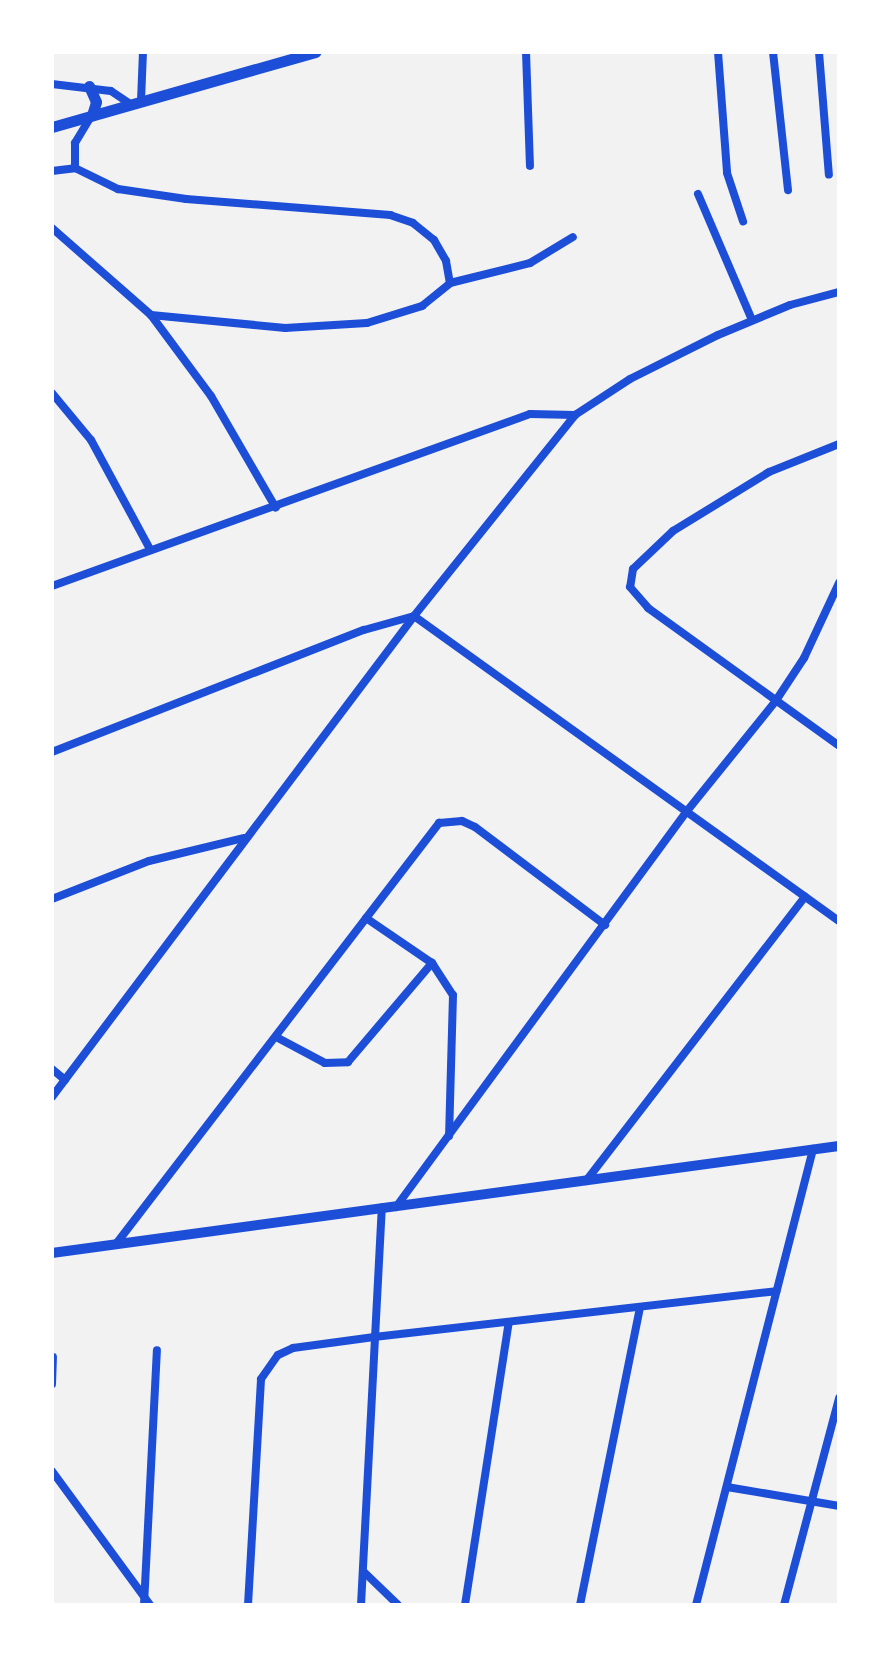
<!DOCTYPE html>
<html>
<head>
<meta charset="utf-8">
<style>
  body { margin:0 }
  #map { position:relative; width:891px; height:1657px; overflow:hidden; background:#f2f2f2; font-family:Commissioner,sans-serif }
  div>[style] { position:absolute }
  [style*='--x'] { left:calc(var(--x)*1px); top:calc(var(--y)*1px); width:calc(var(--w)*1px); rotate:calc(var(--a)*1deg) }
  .minor>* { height:8px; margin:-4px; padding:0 4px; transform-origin:4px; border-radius:4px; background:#1d4ed8 }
  .tertiary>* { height:10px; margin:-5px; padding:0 5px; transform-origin:5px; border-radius:5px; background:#1d4ed8 }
  .secondary>* { height:11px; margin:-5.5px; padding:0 5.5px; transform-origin:5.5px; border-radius:5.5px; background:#1d4ed8 }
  span { translate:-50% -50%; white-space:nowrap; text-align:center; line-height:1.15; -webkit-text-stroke:7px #fff; paint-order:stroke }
  .frame { position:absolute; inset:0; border:54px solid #fff; pointer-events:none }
</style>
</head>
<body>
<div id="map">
  <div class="minor">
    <i style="--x:526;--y:52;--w:114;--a:88"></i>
    <i style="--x:718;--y:52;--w:121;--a:85.7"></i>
    <i style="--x:727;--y:173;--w:51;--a:71.6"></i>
    <i style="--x:773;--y:52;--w:139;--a:83.8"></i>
    <i style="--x:819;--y:52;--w:123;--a:85.4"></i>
    <i style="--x:52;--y:84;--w:59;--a:6.8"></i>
    <i style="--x:111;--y:91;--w:22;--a:34"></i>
    <i style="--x:141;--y:101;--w:49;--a:-87.7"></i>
    <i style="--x:75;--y:168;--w:25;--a:-90"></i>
    <i style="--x:75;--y:143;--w:33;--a:-59"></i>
    <i style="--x:52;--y:171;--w:23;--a:-7"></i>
    <i style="--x:75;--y:168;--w:48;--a:26"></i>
    <i style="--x:118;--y:189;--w:69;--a:8.4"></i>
    <i style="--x:186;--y:199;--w:205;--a:4.5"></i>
    <i style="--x:390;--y:215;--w:24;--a:19"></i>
    <i style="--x:413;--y:223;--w:27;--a:39"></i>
    <i style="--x:434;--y:240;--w:24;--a:60"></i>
    <i style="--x:446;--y:261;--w:22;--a:80"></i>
    <i style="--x:698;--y:194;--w:137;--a:66.8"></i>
    <i style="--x:52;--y:228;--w:132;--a:41.3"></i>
    <i style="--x:151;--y:315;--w:101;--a:53.5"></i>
    <i style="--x:211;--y:396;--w:129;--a:59.9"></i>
    <i style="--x:151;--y:315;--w:135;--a:5.5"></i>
    <i style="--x:285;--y:328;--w:82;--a:-3.5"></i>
    <i style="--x:367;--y:323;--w:58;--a:-17.2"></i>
    <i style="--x:422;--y:306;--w:36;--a:-39"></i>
    <i style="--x:450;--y:283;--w:82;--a:-14"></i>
    <i style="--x:530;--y:263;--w:50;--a:-31.2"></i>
    <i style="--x:52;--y:393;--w:61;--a:50.3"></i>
    <i style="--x:91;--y:440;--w:124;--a:61.6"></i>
    <i style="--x:839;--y:444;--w:75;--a:158.2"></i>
    <i style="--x:769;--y:472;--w:113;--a:148.4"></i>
    <i style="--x:673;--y:531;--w:55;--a:136.5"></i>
    <i style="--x:633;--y:569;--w:18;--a:99"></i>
    <i style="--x:630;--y:587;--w:28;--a:49"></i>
    <i style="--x:648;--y:608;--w:236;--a:35.8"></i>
    <i style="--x:52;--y:586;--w:508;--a:-19.79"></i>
    <i style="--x:530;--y:414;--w:45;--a:1.3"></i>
    <i style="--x:52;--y:752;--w:335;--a:-21.4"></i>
    <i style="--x:364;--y:630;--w:52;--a:-15.6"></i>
    <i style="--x:414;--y:616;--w:523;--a:35.67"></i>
    <i style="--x:52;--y:899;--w:104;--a:-21.4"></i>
    <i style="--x:149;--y:861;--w:98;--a:-13.6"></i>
    <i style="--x:366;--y:918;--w:80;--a:34.3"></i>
    <i style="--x:432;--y:963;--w:38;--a:57"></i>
    <i style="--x:453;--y:995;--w:141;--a:91.6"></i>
    <i style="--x:278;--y:1038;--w:53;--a:28"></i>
    <i style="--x:325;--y:1063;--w:23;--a:-2"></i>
    <i style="--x:348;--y:1062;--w:130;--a:-49.7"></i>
    <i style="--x:52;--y:1069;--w:17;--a:40"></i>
    <i style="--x:52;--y:1097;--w:602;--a:-53.03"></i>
    <i style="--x:414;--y:616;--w:258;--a:-51.3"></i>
    <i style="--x:575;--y:415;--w:66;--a:-33.2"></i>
    <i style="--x:630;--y:379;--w:98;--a:-26.6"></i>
    <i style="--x:718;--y:335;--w:78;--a:-22.6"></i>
    <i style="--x:790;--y:305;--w:51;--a:-14.9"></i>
    <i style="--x:586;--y:1181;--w:359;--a:-52.4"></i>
    <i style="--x:396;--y:1207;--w:491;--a:-53.7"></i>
    <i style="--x:687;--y:811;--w:140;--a:-51.1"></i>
    <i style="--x:775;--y:702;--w:53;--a:-56.6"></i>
    <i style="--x:804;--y:658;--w:83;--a:-65"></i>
    <i style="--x:116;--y:1244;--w:531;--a:-52.5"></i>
    <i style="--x:439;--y:823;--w:23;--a:-5"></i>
    <i style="--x:462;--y:821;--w:14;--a:25"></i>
    <i style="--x:475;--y:827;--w:163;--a:37"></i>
    <i style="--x:52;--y:1384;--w:27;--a:-88"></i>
    <i style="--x:52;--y:1471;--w:166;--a:53.8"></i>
    <i style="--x:727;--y:1487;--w:114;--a:9.6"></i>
    <i style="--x:364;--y:1572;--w:47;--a:44.1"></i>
    <i style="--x:144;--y:1605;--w:255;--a:-87.1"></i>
    <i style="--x:248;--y:1605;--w:226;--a:-86.7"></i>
    <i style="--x:261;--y:1379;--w:29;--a:-55"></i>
    <i style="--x:278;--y:1355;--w:17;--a:-25"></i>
    <i style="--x:293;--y:1348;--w:82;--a:-7.7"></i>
    <i style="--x:374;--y:1337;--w:405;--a:-6.5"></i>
    <i style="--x:361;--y:1605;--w:398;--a:-87"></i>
    <i style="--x:465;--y:1605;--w:286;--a:-81.2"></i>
    <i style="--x:580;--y:1605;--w:304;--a:-78.6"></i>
    <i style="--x:696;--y:1605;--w:471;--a:-75.6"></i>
    <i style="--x:784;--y:1605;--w:214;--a:-75.1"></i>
  </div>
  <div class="tertiary">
    <i style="--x:52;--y:1253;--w:794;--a:-7.74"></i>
  </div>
  <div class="secondary">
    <i style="--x:89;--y:86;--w:17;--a:66"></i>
    <i style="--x:96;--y:102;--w:14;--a:107"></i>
    <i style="--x:52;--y:127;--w:274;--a:-15.9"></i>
  </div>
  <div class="frame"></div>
</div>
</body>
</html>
